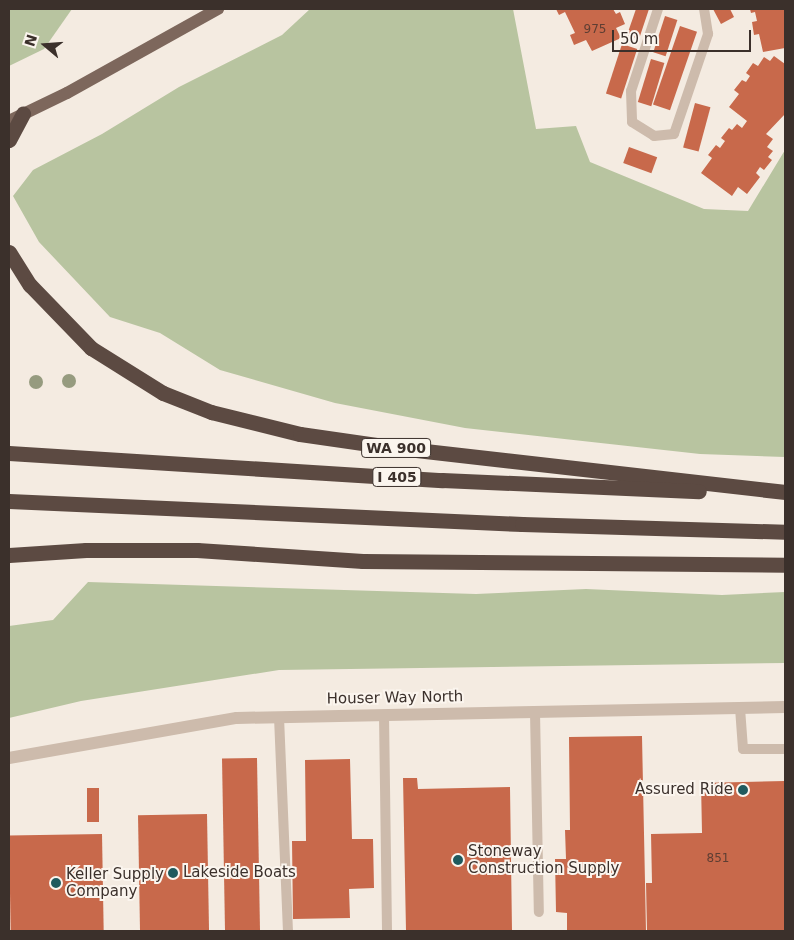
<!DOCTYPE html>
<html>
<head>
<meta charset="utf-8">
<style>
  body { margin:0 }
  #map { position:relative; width:794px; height:940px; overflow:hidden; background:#f4ebe1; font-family:"DejaVu Sans",sans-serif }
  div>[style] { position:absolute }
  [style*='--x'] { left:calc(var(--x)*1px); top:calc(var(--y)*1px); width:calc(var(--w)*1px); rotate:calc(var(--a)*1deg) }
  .green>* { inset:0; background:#b8c4a0 }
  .building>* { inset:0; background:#c8694b; transform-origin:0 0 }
  .service>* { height:10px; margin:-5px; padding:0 5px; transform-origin:5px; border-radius:5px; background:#cdbbac }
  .tertiary>* { height:12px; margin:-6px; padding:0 6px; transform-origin:6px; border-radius:6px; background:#cdbbac }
  .primary>* { height:12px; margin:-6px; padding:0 6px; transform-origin:6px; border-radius:6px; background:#7d675c }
  .motorway>* { height:15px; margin:-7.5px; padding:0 7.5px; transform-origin:7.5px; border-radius:7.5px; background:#5c4a42 }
  .trees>* { width:14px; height:14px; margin:-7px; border-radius:50%; background:#969b7f }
  .dots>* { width:14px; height:14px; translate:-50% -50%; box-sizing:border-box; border:2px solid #fbf5ee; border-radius:50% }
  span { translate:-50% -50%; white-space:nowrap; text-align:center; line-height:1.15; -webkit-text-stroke:4px #fbf5ee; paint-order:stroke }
  .number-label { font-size:12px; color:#5e3e33 }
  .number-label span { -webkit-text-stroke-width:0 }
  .shield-label span { padding:1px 4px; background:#fbf5ee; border:1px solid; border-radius:4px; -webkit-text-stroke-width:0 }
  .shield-label { font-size:14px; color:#3b302b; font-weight:700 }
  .street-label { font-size:15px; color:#3b302b }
  .poi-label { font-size:15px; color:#3b302b }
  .right { translate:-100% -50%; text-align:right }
  .left { translate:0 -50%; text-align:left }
  .frame { position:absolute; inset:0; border:10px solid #3b302b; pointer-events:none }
  .north { position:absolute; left:20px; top:20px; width:50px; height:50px; -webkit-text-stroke:4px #fbf5ee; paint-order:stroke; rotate:288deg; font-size:14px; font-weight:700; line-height:20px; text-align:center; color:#3b302b }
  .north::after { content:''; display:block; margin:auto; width:18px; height:22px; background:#3b302b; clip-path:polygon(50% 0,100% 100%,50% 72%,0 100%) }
  .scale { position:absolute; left:612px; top:30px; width:139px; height:22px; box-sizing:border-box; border:2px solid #3b302b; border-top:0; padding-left:6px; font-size:15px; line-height:18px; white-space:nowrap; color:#3b302b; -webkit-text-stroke:4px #fbf5ee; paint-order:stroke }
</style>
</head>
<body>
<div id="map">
  <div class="green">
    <i style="clip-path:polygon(9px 9px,72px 9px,44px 49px,9px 66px)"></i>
    <i style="clip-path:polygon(310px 9px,513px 9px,536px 129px,576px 126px,590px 162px,704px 209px,748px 211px,785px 150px,785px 457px,700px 454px,465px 428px,335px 403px,220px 370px,160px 333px,110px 317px,39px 242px,13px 196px,33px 170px,102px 134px,179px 87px,282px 35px)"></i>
    <i style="clip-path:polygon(88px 582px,476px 594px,586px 589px,722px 595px,785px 592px,785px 663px,279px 670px,81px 701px,9px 718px,9px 626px,53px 620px)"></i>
  </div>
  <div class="building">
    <i style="clip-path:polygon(556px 9px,613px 9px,616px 14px,620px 12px,625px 24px,616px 28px,621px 38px,592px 51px,586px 40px,574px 45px,570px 35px,575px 33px,565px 12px,559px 15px)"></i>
    <i style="clip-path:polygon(636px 9px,649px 9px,639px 39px,627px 35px)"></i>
    <i style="clip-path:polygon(713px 9px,730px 9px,734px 17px,721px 24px)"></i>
    <i style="clip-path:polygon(750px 9px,785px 9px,785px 48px,763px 52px,759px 34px,754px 35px,752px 22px,757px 21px,755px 12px,751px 13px)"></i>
    <i style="left:665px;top:16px;width:13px;height:38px;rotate:18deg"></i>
    <i style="left:680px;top:26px;width:18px;height:83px;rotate:19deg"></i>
    <i style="left:622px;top:44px;width:16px;height:52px;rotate:18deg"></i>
    <i style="clip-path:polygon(774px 56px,785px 64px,785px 114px,766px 134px,773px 139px,767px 147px,773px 151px,768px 157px,772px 160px,764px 170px,760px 167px,756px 173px,760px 177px,747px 194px,738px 187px,732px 196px,701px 173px,712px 158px,708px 155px,716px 145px,720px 148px,725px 141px,721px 138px,729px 128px,732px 130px,737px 124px,742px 128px,747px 121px,729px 107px,739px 94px,734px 90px,742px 80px,746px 82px,750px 76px,746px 73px,753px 63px,758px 66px,764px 57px,770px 61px)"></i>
    <i style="left:651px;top:59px;width:14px;height:45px;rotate:17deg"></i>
    <i style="left:695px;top:103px;width:16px;height:46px;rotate:15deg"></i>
    <i style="left:629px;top:147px;width:30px;height:17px;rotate:20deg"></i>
    <i style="clip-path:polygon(642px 736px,646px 931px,567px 931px,567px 913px,556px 912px,555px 859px,566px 859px,565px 830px,570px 830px,569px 737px)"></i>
    <i style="left:257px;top:758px;width:173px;height:35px;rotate:89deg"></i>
    <i style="clip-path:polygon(350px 759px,352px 839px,373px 839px,374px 888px,349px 889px,350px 918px,293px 919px,292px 841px,306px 841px,305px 760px)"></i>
    <i style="clip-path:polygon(403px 778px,417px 778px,418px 789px,510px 787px,512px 931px,406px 931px)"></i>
    <i style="clip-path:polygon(785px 781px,785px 930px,647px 931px,646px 883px,652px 883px,651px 834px,702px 833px,701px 783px)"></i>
    <i style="left:87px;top:788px;width:12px;height:34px"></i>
    <i style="left:207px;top:814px;width:117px;height:69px;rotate:89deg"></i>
    <i style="left:102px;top:834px;width:97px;height:93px;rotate:89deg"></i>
  </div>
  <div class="service">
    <i style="--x:658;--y:9;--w:86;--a:108.2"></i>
    <i style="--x:631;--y:91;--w:31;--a:88"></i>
    <i style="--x:632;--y:122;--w:26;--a:32"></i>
    <i style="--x:654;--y:136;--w:20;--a:-6"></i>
    <i style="--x:674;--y:134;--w:106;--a:-71.2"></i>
    <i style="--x:708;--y:34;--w:25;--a:-99"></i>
    <i style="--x:740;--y:708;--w:41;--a:85.8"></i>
    <i style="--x:743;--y:749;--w:42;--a:0"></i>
    <i style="--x:535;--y:712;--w:200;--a:88.9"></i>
    <i style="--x:384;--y:715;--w:216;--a:89.2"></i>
    <i style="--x:279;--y:717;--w:214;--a:87.6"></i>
  </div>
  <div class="tertiary">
    <i style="--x:9;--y:758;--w:231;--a:-10"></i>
    <i style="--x:237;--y:718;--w:548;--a:-1.15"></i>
  </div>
  <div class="primary">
    <i style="--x:9;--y:121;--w:64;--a:-25.8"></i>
    <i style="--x:67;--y:93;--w:173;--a:-29.1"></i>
  </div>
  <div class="motorway">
    <i style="--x:9;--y:140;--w:30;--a:-62"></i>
    <i style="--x:9;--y:252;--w:39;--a:58"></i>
    <i style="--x:30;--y:285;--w:88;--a:45.9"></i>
    <i style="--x:91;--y:348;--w:85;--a:32"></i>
    <i style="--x:163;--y:393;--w:52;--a:21.6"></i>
    <i style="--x:211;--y:412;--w:92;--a:13.9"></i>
    <i style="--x:300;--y:434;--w:91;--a:8.2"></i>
    <i style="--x:390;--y:447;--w:398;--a:6.5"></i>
    <i style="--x:9;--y:453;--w:434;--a:3.6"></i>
    <i style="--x:442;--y:480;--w:257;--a:2.5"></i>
    <i style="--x:9;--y:501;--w:514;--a:2.57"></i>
    <i style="--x:522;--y:524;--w:263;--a:1.7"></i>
    <i style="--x:9;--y:555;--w:77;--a:-3.7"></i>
    <i style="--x:86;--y:550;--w:111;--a:0"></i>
    <i style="--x:197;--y:550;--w:166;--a:3.8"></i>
    <i style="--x:363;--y:561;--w:422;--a:0.5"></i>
  </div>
  <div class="trees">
    <i style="left:69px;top:381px"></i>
    <i style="left:36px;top:382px"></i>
  </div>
  <div class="dots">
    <i style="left:743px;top:790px;background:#1f5a5e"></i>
    <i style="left:458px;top:860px;background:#1f5a5e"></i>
    <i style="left:173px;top:873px;background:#1f5a5e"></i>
    <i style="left:56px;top:883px;background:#1f5a5e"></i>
  </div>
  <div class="number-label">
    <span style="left:595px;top:30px">975</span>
    <span style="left:718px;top:859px">851</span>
  </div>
  <div class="shield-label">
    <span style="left:396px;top:448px">WA 900</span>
    <span style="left:397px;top:477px">I 405</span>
  </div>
  <div class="street-label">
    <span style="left:395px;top:698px;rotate:-1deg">Houser Way North</span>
  </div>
  <div class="poi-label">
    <span class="right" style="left:733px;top:790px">Assured Ride</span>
    <span class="left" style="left:468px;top:860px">Stoneway<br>Construction Supply</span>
    <span class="left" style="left:183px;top:873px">Lakeside Boats</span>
    <span class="left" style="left:66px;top:883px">Keller Supply<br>Company</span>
  </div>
  <div class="frame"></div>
  <div class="north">N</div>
  <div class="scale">50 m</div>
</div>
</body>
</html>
